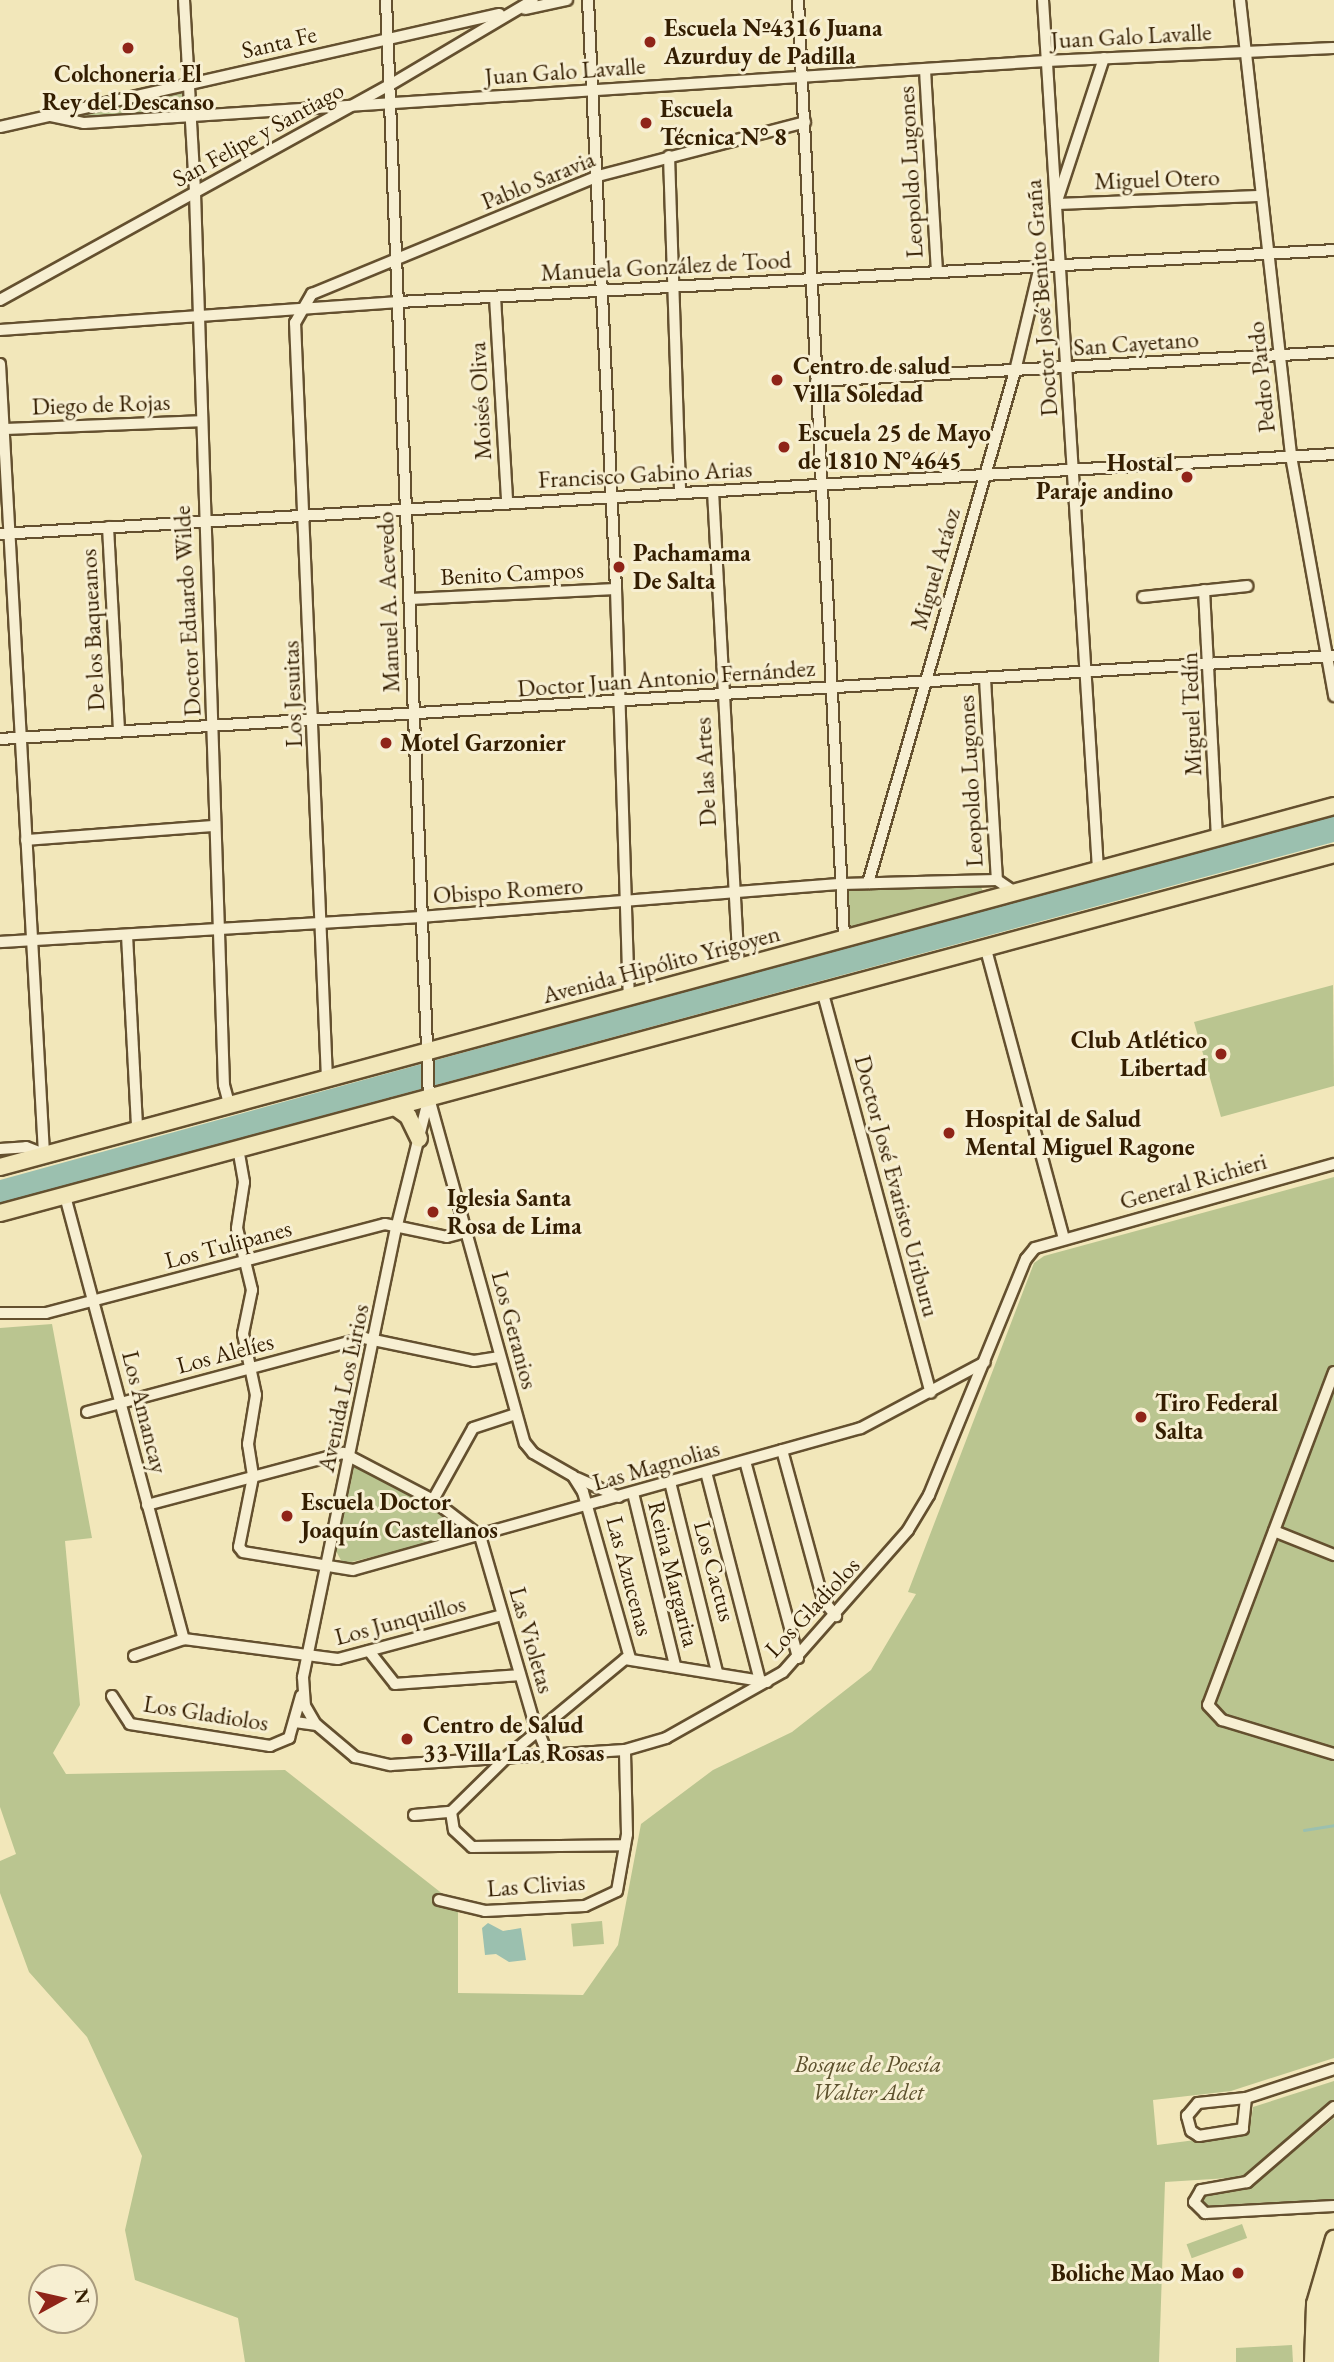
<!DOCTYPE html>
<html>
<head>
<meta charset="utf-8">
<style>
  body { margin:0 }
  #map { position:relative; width:1334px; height:2362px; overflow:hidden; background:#f2e7ba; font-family:"EB Garamond",serif }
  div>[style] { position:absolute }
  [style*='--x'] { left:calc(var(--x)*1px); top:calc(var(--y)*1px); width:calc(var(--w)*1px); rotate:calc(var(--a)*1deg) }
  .green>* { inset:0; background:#bac590; transform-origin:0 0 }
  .water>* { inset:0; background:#9bc0af }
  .stream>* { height:2.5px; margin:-1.25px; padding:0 1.25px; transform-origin:1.25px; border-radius:1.25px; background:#9bc0af }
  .roads { filter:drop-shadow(2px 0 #64502f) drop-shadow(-2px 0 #64502f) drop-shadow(0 2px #64502f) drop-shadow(0 -2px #64502f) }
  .minor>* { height:10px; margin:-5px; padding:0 5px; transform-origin:5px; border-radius:5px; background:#f7efd2 }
  .highway>* { height:16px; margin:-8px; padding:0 8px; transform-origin:8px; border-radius:8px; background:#f2e7ba }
  .dots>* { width:19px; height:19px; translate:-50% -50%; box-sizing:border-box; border:4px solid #f7efd2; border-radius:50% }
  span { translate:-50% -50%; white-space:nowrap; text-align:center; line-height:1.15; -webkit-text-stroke:6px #f7efd2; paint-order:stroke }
  .poi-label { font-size:24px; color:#341e01; font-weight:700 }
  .left { translate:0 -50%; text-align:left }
  .right { translate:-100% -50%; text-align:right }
  .street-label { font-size:24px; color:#341e01 }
  .park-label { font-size:24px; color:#5c502c; font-style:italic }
  .north { position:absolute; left:28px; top:2264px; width:70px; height:70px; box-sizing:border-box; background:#f7efd2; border:2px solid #a99b7e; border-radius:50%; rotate:82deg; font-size:19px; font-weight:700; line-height:28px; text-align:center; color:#341e01 }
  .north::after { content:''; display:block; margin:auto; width:24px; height:32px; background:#8f2418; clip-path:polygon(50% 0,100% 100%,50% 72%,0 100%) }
</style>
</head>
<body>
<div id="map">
  <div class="green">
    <i style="clip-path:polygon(188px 86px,189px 113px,85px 122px,55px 117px)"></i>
    <i style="clip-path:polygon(980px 884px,983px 892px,854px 930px,849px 924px,846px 888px)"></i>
    <i style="clip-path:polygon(1333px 985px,1334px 1086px,1221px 1117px,1194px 1022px)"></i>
    <i style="clip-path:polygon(1334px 1177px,1334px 2058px,1231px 2091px,1153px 2100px,1157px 2145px,1249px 2133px,1253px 2107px,1334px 2081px,1334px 2101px,1245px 2177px,1165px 2182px,1159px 2362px,245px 2362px,238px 2318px,135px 2280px,125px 2230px,142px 2156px,87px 2037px,29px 1972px,0 1893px,0 1861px,16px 1854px,0 1807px,0 1328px,52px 1324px,92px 1538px,65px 1541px,80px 1705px,53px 1753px,66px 1774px,285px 1770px,458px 1906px,458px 1993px,583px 1995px,618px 1945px,641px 1824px,713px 1770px,792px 1732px,871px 1670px,916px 1594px,908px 1592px,1034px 1263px,1044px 1256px)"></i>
    <i style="clip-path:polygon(355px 1463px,362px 1463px,469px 1528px,471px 1533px,343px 1564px,336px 1551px)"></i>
    <i style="left:602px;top:1921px;width:23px;height:31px;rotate:85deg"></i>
    <i style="clip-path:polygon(1334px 2118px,1334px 2199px,1204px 2206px,1199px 2201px,1204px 2196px,1249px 2189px)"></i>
    <i style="left:1242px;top:2224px;width:15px;height:59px;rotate:70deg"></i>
    <i style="clip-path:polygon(1292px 2345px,1293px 2362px,1236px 2362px,1236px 2348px)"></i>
  </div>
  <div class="water">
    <i style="clip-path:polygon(1334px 813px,1334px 842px,0 1203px,0 1180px)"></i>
    <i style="clip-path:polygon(488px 1923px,503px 1931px,521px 1928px,526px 1960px,509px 1962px,496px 1954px,485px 1955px,482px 1928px)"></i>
  </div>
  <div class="stream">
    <i style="--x:1304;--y:1830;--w:30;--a:-9"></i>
  </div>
  <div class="roads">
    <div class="minor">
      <i style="--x:184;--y:0;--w:193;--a:86.7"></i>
      <i style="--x:195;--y:193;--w:892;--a:88.14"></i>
      <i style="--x:224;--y:1085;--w:20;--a:75"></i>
      <i style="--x:386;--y:0;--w:1099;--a:87.76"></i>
      <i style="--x:429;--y:1098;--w:358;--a:74.5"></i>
      <i style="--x:525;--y:1443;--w:13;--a:51"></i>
      <i style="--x:533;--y:1453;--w:46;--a:29.9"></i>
      <i style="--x:573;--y:1476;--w:19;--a:58"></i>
      <i style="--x:583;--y:1492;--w:173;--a:74.2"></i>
      <i style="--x:588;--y:0;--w:590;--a:87.28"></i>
      <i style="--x:616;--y:589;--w:407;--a:88.2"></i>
      <i style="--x:798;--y:0;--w:939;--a:87.19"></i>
      <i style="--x:1043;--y:0;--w:871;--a:86.38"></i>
      <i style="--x:1240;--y:0;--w:459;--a:83.6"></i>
      <i style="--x:1291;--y:456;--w:244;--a:79.8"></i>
      <i style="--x:525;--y:9;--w:43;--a:-12.1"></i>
      <i style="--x:1104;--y:58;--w:154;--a:108.2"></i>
      <i style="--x:1056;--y:204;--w:203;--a:-2.3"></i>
      <i style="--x:925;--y:70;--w:201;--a:86.6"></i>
      <i style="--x:51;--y:116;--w:34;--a:12"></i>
      <i style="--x:84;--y:123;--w:964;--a:-3.69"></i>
      <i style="--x:1046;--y:61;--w:288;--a:-2.6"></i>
      <i style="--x:0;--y:127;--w:512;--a:-12.76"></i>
      <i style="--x:669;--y:156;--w:336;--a:88.1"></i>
      <i style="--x:495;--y:297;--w:205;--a:86.6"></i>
      <i style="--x:0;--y:300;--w:445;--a:-28.9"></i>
      <i style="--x:390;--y:85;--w:166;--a:-30.7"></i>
      <i style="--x:0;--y:330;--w:400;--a:-4"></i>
      <i style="--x:399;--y:302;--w:936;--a:-3.18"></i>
      <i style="--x:0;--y:364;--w:791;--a:86.81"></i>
      <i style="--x:816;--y:381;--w:519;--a:-3.2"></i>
      <i style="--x:4;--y:429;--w:197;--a:-2.3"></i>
      <i style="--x:713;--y:491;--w:477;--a:86.9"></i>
      <i style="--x:108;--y:527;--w:204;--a:86.9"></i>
      <i style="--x:0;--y:534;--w:1336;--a:-3.43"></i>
      <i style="--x:1204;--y:590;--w:246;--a:87"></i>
      <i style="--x:1143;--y:597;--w:105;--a:-6"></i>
      <i style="--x:410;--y:599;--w:206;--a:-2.8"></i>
      <i style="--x:985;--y:679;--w:201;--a:86.6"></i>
      <i style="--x:0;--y:739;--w:1337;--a:-3.56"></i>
      <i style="--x:26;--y:840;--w:189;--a:-4.3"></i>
      <i style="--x:868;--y:883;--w:533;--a:-73.98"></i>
      <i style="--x:1015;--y:371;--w:108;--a:-76.6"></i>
      <i style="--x:127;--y:935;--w:194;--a:87"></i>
      <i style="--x:0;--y:942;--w:421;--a:-3.4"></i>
      <i style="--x:420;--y:917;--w:423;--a:-4.5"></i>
      <i style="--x:842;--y:884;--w:155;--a:-1.5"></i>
      <i style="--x:997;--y:880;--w:22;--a:34"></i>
      <i style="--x:985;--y:946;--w:303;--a:74.9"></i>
      <i style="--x:822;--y:990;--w:417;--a:74.9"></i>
      <i style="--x:327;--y:1079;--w:757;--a:-92.42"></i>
      <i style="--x:295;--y:323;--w:34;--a:-60"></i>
      <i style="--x:312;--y:294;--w:309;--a:-22.4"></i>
      <i style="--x:598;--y:176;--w:214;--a:-14.6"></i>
      <i style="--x:238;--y:1148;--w:35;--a:80"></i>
      <i style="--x:244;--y:1182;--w:47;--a:98.7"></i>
      <i style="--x:237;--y:1228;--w:64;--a:76.4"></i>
      <i style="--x:252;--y:1290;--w:45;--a:101.6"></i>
      <i style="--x:243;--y:1334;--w:62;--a:78"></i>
      <i style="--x:256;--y:1395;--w:50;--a:99.3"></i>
      <i style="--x:248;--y:1444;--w:33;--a:81"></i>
      <i style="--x:253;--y:1477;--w:71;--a:101.3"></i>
      <i style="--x:239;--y:1547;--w:6;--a:51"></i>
      <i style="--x:243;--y:1552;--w:111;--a:9.3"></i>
      <i style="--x:353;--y:1570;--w:527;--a:-15.62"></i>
      <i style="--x:861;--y:1428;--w:140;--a:-28"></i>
      <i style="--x:0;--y:1149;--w:26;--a:-4"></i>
      <i style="--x:26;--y:1147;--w:19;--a:21"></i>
      <i style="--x:65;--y:1196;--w:459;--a:75"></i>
      <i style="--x:0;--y:1313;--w:46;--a:0"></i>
      <i style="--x:46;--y:1313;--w:350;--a:-14.7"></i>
      <i style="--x:385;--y:1224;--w:63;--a:11.8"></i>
      <i style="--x:447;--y:1237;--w:20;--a:-15"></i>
      <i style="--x:1334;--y:1372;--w:356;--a:110.7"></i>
      <i style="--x:1208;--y:1705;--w:21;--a:47"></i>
      <i style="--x:1222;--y:1720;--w:117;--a:16.9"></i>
      <i style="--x:87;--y:1412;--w:287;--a:-15"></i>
      <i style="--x:364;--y:1338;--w:112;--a:11.8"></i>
      <i style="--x:474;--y:1361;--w:26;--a:-9"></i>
      <i style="--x:782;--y:1450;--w:156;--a:74.7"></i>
      <i style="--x:823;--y:1600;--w:21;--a:51"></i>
      <i style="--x:745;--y:1461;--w:204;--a:74.9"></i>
      <i style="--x:706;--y:1472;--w:212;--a:75.5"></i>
      <i style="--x:577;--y:1478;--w:46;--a:24.3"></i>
      <i style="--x:670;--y:1482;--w:196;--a:76.1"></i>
      <i style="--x:633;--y:1493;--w:177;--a:76.3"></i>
      <i style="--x:433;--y:1500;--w:82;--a:-60.9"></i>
      <i style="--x:473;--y:1428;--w:45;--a:-18"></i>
      <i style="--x:147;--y:1505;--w:203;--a:-14.9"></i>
      <i style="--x:343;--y:1453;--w:102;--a:27.6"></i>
      <i style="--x:433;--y:1500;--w:59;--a:37.5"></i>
      <i style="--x:480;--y:1536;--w:190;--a:73.8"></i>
      <i style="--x:533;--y:1718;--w:38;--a:68"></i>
      <i style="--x:1274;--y:1531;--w:65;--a:21.8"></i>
      <i style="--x:369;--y:1651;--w:42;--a:51.8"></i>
      <i style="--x:395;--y:1684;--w:125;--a:-4.1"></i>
      <i style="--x:134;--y:1656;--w:53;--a:-18.8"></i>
      <i style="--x:184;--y:1639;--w:155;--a:7.4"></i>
      <i style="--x:338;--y:1659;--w:170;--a:-15"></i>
      <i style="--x:112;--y:1696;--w:33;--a:57"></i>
      <i style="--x:130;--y:1724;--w:142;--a:8.9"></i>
      <i style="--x:270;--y:1746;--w:21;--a:-23"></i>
      <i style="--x:289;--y:1738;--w:44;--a:-74.1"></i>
      <i style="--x:295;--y:1722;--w:22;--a:8"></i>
      <i style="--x:317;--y:1725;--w:50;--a:40.1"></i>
      <i style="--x:355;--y:1757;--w:37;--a:13"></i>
      <i style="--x:391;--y:1765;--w:234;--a:-3.7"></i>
      <i style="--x:625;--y:1750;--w:43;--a:-16.3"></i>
      <i style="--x:666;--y:1738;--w:134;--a:-29.4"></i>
      <i style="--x:783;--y:1672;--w:189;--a:-48.6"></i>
      <i style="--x:908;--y:1530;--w:41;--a:-59"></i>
      <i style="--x:929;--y:1495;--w:255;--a:-67.7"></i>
      <i style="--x:1026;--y:1259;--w:14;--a:-51"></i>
      <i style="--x:1035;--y:1248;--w:311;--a:-15.7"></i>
      <i style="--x:315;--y:1723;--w:20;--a:-120"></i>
      <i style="--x:305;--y:1706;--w:29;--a:-94"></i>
      <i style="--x:303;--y:1677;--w:462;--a:-78.3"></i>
      <i style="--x:397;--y:1225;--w:128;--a:-76"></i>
      <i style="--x:451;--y:1812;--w:81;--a:-44.5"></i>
      <i style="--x:509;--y:1755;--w:151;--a:-39.6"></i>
      <i style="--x:625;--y:1659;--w:144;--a:9.2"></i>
      <i style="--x:451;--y:1812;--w:18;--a:81"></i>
      <i style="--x:454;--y:1830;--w:25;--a:43"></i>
      <i style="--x:472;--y:1847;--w:153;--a:-0.7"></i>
      <i style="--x:414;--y:1815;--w:37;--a:-5"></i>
      <i style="--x:439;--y:1900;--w:47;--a:13.4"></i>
      <i style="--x:485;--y:1911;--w:100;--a:-2.9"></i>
      <i style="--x:585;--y:1906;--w:35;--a:-25"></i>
      <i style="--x:617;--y:1891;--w:58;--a:-80"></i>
      <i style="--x:627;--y:1834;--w:84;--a:-91.4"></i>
      <i style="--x:1246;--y:2098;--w:31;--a:96"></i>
      <i style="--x:1243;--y:2129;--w:45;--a:171"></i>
      <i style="--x:1199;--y:2136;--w:9;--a:-148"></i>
      <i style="--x:1191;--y:2131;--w:16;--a:-105"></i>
      <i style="--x:1187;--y:2116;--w:17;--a:-50"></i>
      <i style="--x:1198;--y:2103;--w:48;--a:-5.9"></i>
      <i style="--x:1246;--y:2098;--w:93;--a:-18.2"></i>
      <i style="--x:1334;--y:2107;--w:115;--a:139.2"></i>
      <i style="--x:1247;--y:2182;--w:47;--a:170.1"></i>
      <i style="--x:1201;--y:2190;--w:14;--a:120"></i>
      <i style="--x:1194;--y:2202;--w:16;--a:45"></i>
      <i style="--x:1205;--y:2213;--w:129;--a:-3.1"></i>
    </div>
    <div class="highway">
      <i style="--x:395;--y:1107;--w:16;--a:35"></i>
      <i style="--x:408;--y:1116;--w:25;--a:64"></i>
      <i style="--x:0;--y:1167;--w:1382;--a:-15.14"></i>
      <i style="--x:0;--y:1213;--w:1381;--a:-15.06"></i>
      <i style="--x:1313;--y:2362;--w:58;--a:-88"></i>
      <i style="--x:1315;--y:2304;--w:68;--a:-73.7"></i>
      <i style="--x:1326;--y:2362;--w:55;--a:-90"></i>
      <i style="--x:1326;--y:2307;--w:37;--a:-77"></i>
    </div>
  </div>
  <div class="dots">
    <i style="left:650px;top:42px;background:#8f2418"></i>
    <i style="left:128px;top:48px;background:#8f2418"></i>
    <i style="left:646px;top:123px;background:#8f2418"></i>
    <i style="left:777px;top:380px;background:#8f2418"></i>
    <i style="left:784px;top:447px;background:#8f2418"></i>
    <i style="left:1187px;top:477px;background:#8f2418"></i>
    <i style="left:619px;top:567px;background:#8f2418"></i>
    <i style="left:386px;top:743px;background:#8f2418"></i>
    <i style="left:1221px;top:1054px;background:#8f2418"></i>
    <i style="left:949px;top:1133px;background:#8f2418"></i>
    <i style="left:433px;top:1212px;background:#8f2418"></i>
    <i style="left:1141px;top:1417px;background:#8f2418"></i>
    <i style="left:287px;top:1516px;background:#8f2418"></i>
    <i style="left:407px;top:1739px;background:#8f2418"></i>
    <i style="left:1238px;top:2273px;background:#8f2418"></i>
  </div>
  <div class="poi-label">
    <span class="left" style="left:664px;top:42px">Escuela Nº4316 Juana<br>Azurduy de Padilla</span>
    <span style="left:128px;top:88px">Colchoneria El<br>Rey del Descanso</span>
    <span class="left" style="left:660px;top:123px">Escuela<br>Técnica N° 8</span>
    <span class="left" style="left:793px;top:380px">Centro de salud<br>Villa Soledad</span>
    <span class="left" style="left:798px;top:447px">Escuela 25 de Mayo<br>de 1810 N°4645</span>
    <span class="right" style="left:1173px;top:477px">Hostal<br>Paraje andino</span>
    <span class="left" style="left:633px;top:567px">Pachamama<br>De Salta</span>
    <span class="left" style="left:400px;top:743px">Motel Garzonier</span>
    <span class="right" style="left:1207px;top:1054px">Club Atlético<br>Libertad</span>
    <span class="left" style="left:965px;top:1133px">Hospital de Salud<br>Mental Miguel Ragone</span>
    <span class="left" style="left:447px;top:1212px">Iglesia Santa<br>Rosa de Lima</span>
    <span class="left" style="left:1155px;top:1417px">Tiro Federal<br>Salta</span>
    <span class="left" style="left:301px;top:1516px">Escuela Doctor<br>Joaquín Castellanos</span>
    <span class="left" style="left:423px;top:1739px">Centro de Salud<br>33 Villa Las Rosas</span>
    <span class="right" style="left:1224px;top:2273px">Boliche Mao Mao</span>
  </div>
  <div class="street-label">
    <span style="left:1131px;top:36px;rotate:-3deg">Juan Galo Lavalle</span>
    <span style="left:279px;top:42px;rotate:-13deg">Santa Fe</span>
    <span style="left:565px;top:71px;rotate:-4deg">Juan Galo Lavalle</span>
    <span style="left:258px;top:134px;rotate:-29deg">San Felipe y Santiago</span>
    <span style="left:910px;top:172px;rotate:-93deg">Leopoldo Lugones</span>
    <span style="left:1157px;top:179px;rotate:-2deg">Miguel Otero</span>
    <span style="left:538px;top:180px;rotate:-22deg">Pablo Saravia</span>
    <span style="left:666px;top:266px;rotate:-3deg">Manuela González de Tood</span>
    <span style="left:1041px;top:298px;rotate:-94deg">Doctor José Benito Graña</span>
    <span style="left:1136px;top:343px;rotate:-4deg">San Cayetano</span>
    <span style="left:1261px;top:377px;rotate:-96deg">Pedro Pardo</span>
    <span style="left:480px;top:401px;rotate:-93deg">Moisés Oliva</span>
    <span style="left:101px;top:404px;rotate:-2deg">Diego de Rojas</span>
    <span style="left:645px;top:474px;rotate:-3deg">Francisco Gabino Arias</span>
    <span style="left:935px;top:569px;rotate:-74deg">Miguel Aráoz</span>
    <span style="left:512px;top:573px;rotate:-3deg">Benito Campos</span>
    <span style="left:388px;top:602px;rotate:-92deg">Manuel A. Acevedo</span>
    <span style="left:187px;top:611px;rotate:-93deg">Doctor Eduardo Wilde</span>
    <span style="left:92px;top:630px;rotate:-93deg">De los Baqueanos</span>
    <span style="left:666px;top:678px;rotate:-4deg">Doctor Juan Antonio Fernández</span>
    <span style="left:292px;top:694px;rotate:-92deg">Los Jesuitas</span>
    <span style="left:1191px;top:714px;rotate:-92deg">Miguel Tedín</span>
    <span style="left:705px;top:772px;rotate:-93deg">De las Artes</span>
    <span style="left:970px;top:781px;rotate:-93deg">Leopoldo Lugones</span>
    <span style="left:508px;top:890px;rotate:-4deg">Obispo Romero</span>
    <span style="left:661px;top:964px;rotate:-15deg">Avenida Hipólito Yrigoyen</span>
    <span style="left:1193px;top:1181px;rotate:-16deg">General Richieri</span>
    <span style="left:897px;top:1186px;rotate:75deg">Doctor José Evaristo Uriburu</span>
    <span style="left:228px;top:1244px;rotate:-15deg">Los Tulipanes</span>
    <span style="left:515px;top:1330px;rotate:75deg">Los Geranios</span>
    <span style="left:225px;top:1353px;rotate:-15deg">Los Alelíes</span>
    <span style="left:343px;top:1388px;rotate:-78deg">Avenida Los Lirios</span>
    <span style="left:145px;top:1412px;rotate:76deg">Los Amancay</span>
    <span style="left:656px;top:1465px;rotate:-16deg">Las Magnolias</span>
    <span style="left:715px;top:1571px;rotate:75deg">Los Cactus</span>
    <span style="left:674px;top:1574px;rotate:76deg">Reina Margarita</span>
    <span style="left:630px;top:1576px;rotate:75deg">Las Azucenas</span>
    <span style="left:812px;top:1607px;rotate:-47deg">Los Gladiolos</span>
    <span style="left:400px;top:1620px;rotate:-15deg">Los Junquillos</span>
    <span style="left:532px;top:1640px;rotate:74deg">Las Violetas</span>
    <span style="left:206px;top:1713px;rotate:9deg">Los Gladiolos</span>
    <span style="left:536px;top:1885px;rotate:-4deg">Las Clivias</span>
  </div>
  <div class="park-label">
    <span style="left:868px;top:2078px">Bosque de Poesía<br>Walter Adet</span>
  </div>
  <div class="north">N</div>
</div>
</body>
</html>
